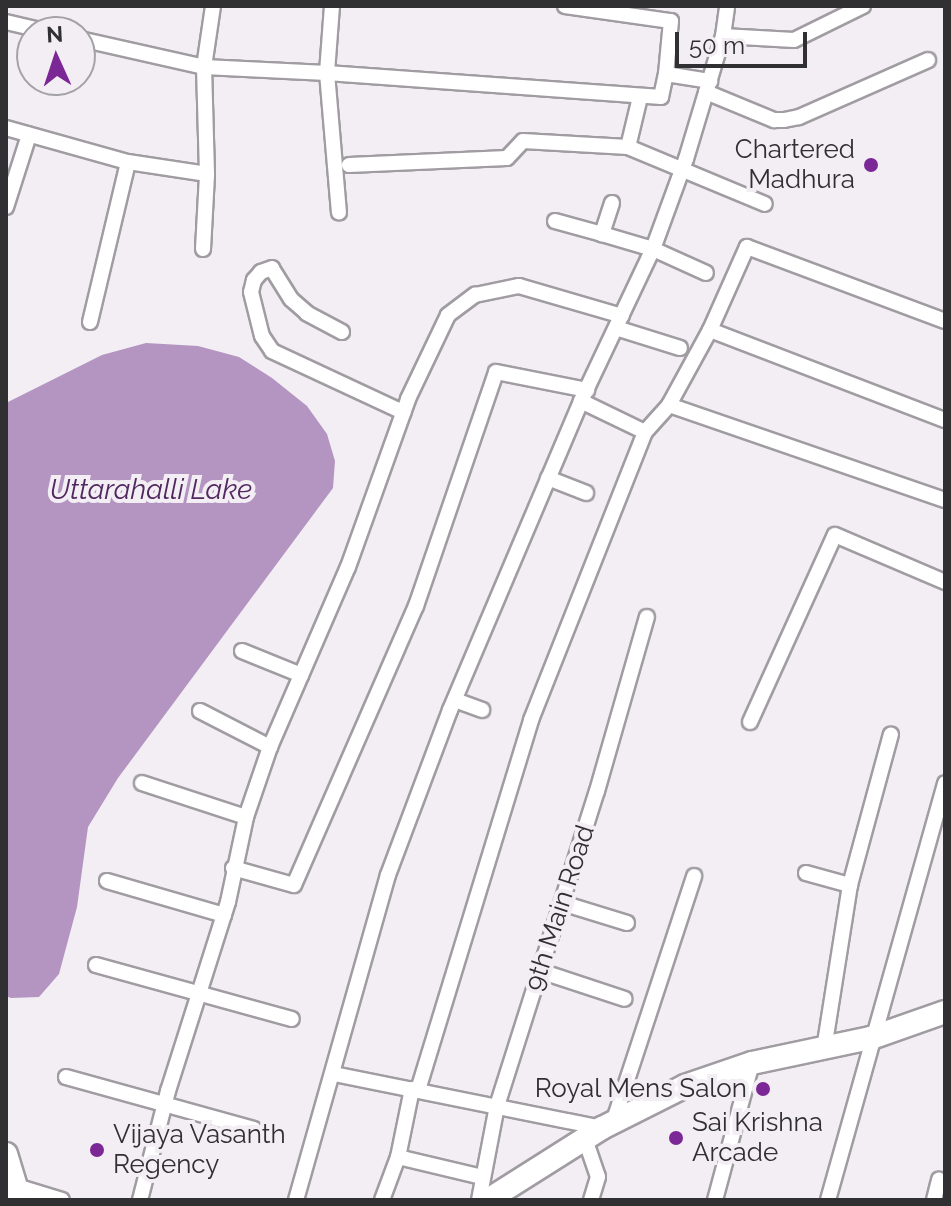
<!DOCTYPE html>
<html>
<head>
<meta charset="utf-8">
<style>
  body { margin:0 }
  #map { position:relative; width:951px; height:1206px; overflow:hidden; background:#f2eef4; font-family:Raleway,sans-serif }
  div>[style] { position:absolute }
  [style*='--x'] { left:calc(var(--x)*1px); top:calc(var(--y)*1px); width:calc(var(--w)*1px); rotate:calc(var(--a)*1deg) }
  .water>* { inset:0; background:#b494c0 }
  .roads { filter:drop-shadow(2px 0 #a09ca2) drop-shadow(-2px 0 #a09ca2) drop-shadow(0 2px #a09ca2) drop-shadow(0 -2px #a09ca2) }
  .minor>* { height:14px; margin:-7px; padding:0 7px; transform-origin:7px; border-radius:7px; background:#fff }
  .secondary>* { height:22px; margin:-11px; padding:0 11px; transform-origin:11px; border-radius:11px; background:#fff }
  .dots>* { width:22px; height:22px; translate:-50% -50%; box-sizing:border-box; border:4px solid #f2eef4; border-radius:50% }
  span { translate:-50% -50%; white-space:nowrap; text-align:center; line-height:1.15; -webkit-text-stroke:8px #f2eef4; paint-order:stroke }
  .poi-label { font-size:26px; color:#302f31 }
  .right { translate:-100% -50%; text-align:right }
  .left { translate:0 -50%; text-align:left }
  .street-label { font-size:26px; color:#302f31 }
  .water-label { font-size:28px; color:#51285f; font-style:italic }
  .frame { position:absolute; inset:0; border:8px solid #302f31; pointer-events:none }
  .north { position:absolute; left:16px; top:16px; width:80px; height:80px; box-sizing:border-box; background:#f2eef4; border:2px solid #a4a2a6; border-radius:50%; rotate:357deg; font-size:22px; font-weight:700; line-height:32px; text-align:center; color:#302f31 }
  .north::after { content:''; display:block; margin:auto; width:28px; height:36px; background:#7c2796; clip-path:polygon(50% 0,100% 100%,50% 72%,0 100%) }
  .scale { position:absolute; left:675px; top:32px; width:132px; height:36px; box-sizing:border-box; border:4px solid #302f31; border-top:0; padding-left:10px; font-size:24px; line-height:28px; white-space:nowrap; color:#302f31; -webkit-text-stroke:6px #f2eef4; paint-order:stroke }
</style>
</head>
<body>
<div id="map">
  <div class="water">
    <i style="clip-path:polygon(146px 343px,198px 346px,239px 357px,272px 378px,307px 406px,327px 434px,335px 461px,333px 488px,118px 778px,88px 827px,77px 907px,59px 974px,39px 997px,11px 998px,6px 996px,6px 403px,102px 355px)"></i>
  </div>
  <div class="roads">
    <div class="minor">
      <i style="--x:332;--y:6;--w:67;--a:94.3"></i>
      <i style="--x:327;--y:73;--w:335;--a:4.1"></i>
      <i style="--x:661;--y:97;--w:24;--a:-78"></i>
      <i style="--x:666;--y:74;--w:45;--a:9"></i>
      <i style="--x:565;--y:6;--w:107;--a:8.1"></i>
      <i style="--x:671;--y:21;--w:53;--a:95.4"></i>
      <i style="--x:6;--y:22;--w:44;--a:13.1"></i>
      <i style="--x:723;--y:36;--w:71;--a:3.2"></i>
      <i style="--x:794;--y:40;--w:77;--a:-26.2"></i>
      <i style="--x:80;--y:39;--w:127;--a:12.7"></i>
      <i style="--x:204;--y:67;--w:123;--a:2.8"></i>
      <i style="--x:327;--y:73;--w:140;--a:85.1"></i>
      <i style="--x:706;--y:92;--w:74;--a:22.4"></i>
      <i style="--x:774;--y:120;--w:10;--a:0"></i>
      <i style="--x:784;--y:120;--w:15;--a:-11"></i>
      <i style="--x:799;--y:117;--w:141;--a:-23.8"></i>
      <i style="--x:6;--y:128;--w:127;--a:15.6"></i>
      <i style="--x:128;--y:162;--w:80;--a:8.6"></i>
      <i style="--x:628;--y:147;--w:51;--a:-76.5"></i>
      <i style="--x:349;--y:165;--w:158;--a:-2.5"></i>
      <i style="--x:507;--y:158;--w:23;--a:-47"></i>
      <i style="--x:523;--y:141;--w:105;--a:3.3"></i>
      <i style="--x:628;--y:147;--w:148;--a:22.6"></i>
      <i style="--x:612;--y:203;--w:33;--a:108"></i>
      <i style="--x:602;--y:234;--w:53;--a:16.4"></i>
      <i style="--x:653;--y:249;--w:58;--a:24.4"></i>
      <i style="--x:6;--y:207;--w:76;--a:-72.3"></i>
      <i style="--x:555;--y:221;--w:49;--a:15.5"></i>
      <i style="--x:203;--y:249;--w:75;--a:-86.9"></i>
      <i style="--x:207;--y:174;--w:107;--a:-91.6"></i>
      <i style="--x:204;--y:67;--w:62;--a:-81.6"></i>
      <i style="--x:90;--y:322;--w:164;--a:-76.6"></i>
      <i style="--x:616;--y:328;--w:67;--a:17.4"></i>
      <i style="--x:710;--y:330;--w:252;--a:21"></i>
      <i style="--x:342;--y:332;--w:40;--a:-152"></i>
      <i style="--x:307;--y:313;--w:21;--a:-139"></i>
      <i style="--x:291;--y:299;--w:36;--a:-122"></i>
      <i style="--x:272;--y:268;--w:12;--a:160"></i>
      <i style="--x:261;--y:272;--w:11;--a:131"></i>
      <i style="--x:254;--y:280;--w:12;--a:104"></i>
      <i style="--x:251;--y:292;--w:45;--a:76"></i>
      <i style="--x:262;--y:336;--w:18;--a:56"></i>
      <i style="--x:272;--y:351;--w:145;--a:25"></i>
      <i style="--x:669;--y:405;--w:292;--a:19"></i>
      <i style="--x:645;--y:432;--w:36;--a:-48"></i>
      <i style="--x:669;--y:405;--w:85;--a:-61.3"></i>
      <i style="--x:710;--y:330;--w:91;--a:-66"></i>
      <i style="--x:747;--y:247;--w:211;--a:20.5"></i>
      <i style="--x:548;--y:478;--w:41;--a:21.5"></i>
      <i style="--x:242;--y:651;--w:64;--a:22.1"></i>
      <i style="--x:455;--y:700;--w:29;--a:20"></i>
      <i style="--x:200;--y:711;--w:79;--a:27.2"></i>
      <i style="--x:750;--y:722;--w:205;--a:-65.6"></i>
      <i style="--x:835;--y:535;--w:120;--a:23.1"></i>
      <i style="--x:142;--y:783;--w:109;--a:18.1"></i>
      <i style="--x:233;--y:868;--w:63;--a:15.6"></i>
      <i style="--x:294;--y:885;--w:305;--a:-66.4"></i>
      <i style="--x:416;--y:606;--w:247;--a:-71.1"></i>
      <i style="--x:496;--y:372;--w:93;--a:11.2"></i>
      <i style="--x:806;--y:873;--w:46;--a:15.3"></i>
      <i style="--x:850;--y:885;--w:166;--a:99"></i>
      <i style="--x:107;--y:881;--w:122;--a:16.2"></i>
      <i style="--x:850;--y:885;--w:156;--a:-74.8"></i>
      <i style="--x:562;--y:903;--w:68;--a:17.1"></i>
      <i style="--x:96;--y:965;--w:203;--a:15.4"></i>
      <i style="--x:540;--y:971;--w:89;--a:18.2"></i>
      <i style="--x:334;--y:1074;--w:273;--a:11.4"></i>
      <i style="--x:66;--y:1077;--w:195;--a:15.5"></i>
      <i style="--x:412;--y:1089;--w:69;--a:101.6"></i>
      <i style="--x:398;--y:1157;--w:86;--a:13.4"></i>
      <i style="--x:418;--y:1090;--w:387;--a:-73"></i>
      <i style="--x:531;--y:720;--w:310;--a:-68.4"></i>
      <i style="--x:645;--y:432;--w:71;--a:-154.2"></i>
      <i style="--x:613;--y:1123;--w:260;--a:-71.8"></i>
      <i style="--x:585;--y:1139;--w:40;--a:71.1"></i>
      <i style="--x:598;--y:1177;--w:24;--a:107"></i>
      <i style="--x:16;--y:1186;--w:48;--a:16.9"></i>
      <i style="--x:140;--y:1200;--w:113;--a:-75.6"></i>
      <i style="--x:168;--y:1091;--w:198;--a:-72.4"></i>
      <i style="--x:228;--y:902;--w:87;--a:-78"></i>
      <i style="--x:246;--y:817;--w:74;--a:-71.1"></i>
      <i style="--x:270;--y:747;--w:196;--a:-66.6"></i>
      <i style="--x:348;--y:567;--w:178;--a:-70.3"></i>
      <i style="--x:408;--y:399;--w:93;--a:-64.5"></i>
      <i style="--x:448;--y:315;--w:34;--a:-37"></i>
      <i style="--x:475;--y:295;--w:45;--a:-11.6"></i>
      <i style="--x:519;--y:286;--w:107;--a:16.2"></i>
      <i style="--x:296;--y:1200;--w:338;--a:-74.2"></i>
      <i style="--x:388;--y:875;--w:176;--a:-69.4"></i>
      <i style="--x:450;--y:710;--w:336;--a:-67"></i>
      <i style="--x:581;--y:401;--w:168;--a:-64.7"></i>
      <i style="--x:653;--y:249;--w:96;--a:-69.9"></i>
      <i style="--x:686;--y:159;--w:128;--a:-73.3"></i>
      <i style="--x:723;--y:36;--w:30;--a:-82"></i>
      <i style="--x:382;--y:1200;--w:46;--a:-69.6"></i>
      <i style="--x:479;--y:1200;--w:96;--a:-79.2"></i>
      <i style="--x:497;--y:1106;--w:330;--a:-72.4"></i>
      <i style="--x:597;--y:791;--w:181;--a:-74"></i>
      <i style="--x:715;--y:1200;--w:142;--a:-74.9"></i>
      <i style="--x:828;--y:1200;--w:433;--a:-74.3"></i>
      <i style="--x:934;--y:1200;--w:21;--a:-76"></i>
    </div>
    <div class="secondary">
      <i style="--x:6;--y:1154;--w:48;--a:73.1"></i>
      <i style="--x:488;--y:1200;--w:135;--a:-32.3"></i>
      <i style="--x:602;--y:1128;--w:93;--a:-26.8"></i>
      <i style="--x:685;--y:1086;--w:71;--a:-18.9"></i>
      <i style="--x:752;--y:1063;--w:122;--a:-11.9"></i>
      <i style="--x:871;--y:1038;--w:78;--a:-19.4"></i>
    </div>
  </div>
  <div class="dots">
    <i style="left:871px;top:165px;background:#7c2796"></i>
    <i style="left:763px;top:1089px;background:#7c2796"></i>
    <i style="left:676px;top:1138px;background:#7c2796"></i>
    <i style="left:97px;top:1150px;background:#7c2796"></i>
  </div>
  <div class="poi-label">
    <span class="right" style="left:855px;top:165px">Chartered<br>Madhura</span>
    <span class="right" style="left:747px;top:1089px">Royal Mens Salon</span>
    <span class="left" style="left:692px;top:1138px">Sai Krishna<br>Arcade</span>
    <span class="left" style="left:113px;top:1150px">Vijaya Vasanth<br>Regency</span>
  </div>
  <div class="street-label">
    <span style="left:560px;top:908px;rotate:-72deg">9th Main Road</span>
  </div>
  <div class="water-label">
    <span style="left:151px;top:490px">Uttarahalli Lake</span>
  </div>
  <div class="frame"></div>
  <div class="north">N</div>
  <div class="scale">50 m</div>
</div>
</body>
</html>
